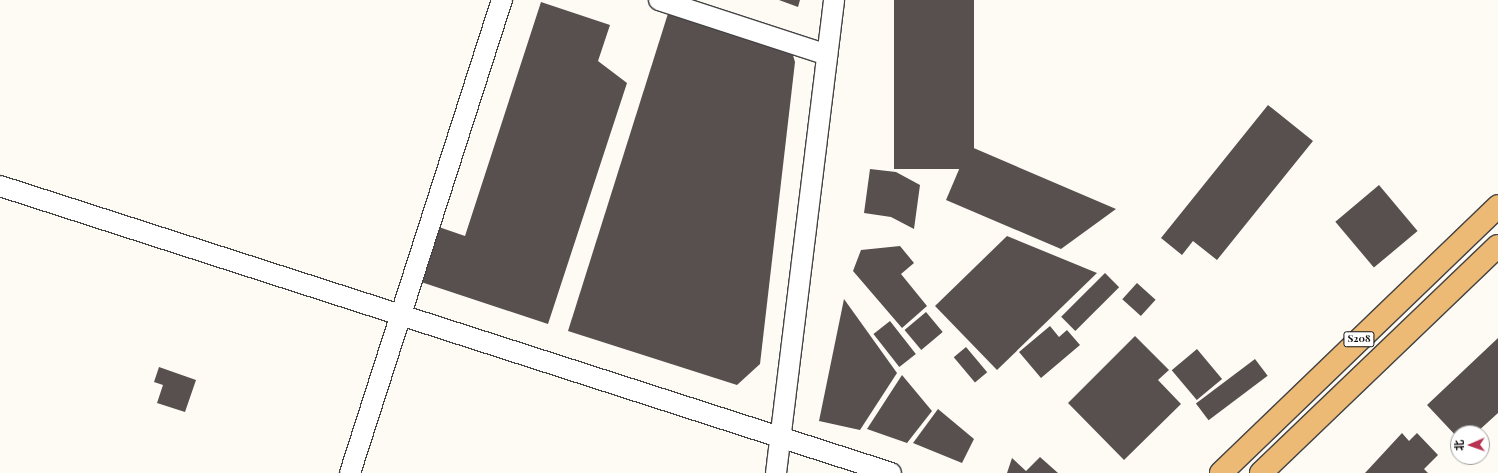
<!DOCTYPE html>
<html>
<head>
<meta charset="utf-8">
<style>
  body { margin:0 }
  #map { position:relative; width:1498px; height:473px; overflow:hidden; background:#fefbf5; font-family:"Playfair Display","Noto Sans SC",serif }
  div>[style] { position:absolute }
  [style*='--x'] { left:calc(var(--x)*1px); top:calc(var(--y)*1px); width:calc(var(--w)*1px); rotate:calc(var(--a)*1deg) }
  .building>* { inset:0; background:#58504e; transform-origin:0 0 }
  .roads { filter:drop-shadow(1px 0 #434343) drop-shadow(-1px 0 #434343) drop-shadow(0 1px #434343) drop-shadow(0 -1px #434343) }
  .street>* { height:20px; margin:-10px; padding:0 10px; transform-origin:10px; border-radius:10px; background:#fff }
  .primary>* { height:22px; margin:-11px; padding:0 11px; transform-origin:11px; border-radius:11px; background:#edba76 }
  span { translate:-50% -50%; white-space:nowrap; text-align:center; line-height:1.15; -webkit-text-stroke:4px #fff; paint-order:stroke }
  .shield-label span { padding:1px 3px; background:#fff; border:1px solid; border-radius:3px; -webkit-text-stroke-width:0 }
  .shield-label { font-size:10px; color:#101010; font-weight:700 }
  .north { position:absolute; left:1450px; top:425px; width:40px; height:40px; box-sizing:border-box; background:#fff; border:1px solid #9f9f9f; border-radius:50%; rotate:268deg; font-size:11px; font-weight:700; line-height:16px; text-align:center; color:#101010 }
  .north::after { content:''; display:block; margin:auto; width:14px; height:18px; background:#b63351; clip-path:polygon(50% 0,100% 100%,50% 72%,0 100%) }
</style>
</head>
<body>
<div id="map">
  <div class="building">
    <i style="clip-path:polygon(779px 0,800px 0,798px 7px)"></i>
    <i style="left:894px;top:0;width:80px;height:169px"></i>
    <i style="clip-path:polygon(541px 2px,610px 25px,598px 61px,627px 83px,548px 324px,415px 280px,433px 225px,465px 236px)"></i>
    <i style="clip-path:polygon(671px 4px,789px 42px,795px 62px,760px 364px,737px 385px,568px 331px)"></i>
    <i style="clip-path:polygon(1268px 105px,1313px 141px,1217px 260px,1193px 241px,1182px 255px,1161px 238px)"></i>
    <i style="clip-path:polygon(969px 146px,1116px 209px,1061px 249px,946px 200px)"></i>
    <i style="clip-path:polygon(870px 169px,896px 172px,920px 185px,914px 229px,891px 217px,864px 213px)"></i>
    <i style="left:1379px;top:185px;width:60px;height:57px;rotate:50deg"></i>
    <i style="clip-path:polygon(1007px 236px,1097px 273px,997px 370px,935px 306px)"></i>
    <i style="clip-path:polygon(900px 246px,914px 263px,901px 274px,927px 306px,902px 328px,853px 271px,861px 250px)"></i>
    <i style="left:1105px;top:273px;width:20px;height:62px;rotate:45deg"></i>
    <i style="left:1137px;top:283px;width:25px;height:22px;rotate:42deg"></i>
    <i style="clip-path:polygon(844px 299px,897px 373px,860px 430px,819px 421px)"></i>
    <i style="left:926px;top:312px;width:26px;height:28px;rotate:50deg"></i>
    <i style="left:890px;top:321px;width:42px;height:21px;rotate:52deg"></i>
    <i style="clip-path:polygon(1050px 326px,1059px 337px,1067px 330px,1080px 345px,1041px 378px,1019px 352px)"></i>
    <i style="clip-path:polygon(1135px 336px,1169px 370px,1158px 380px,1181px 404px,1124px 460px,1068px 403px)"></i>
    <i style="clip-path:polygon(1498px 338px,1498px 413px,1476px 433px,1458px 433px,1458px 438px,1427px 405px)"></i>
    <i style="left:966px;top:347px;width:33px;height:16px;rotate:50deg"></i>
    <i style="left:1197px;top:349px;width:39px;height:33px;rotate:50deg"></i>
    <i style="left:1255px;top:359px;width:21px;height:74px;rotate:53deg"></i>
    <i style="clip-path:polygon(159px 367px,196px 380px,185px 412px,157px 403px,163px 385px,154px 382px)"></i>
    <i style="clip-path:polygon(902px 375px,932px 411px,907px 443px,867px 429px)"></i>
    <i style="clip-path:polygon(938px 409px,974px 439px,962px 463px,913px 443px)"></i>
    <i style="clip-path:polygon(1402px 433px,1409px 441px,1417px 433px,1438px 455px,1424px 469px,1428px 473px,1365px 473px)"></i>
    <i style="clip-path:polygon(1040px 457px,1058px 473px,1007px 473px,1012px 458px,1026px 471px)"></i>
  </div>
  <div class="roads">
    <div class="street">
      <i style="--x:659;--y:0;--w:177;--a:18.1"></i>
      <i style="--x:0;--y:186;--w:936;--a:17.85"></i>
      <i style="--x:350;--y:473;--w:497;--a:-72.2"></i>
      <i style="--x:776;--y:473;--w:477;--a:-83"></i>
    </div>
    <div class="primary">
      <i style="--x:1221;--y:473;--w:385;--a:-43.9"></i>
      <i style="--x:1261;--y:473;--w:328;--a:-43.8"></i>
    </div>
  </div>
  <div class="shield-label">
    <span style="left:1359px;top:339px">S208</span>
  </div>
  <div class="north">北</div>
</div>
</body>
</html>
